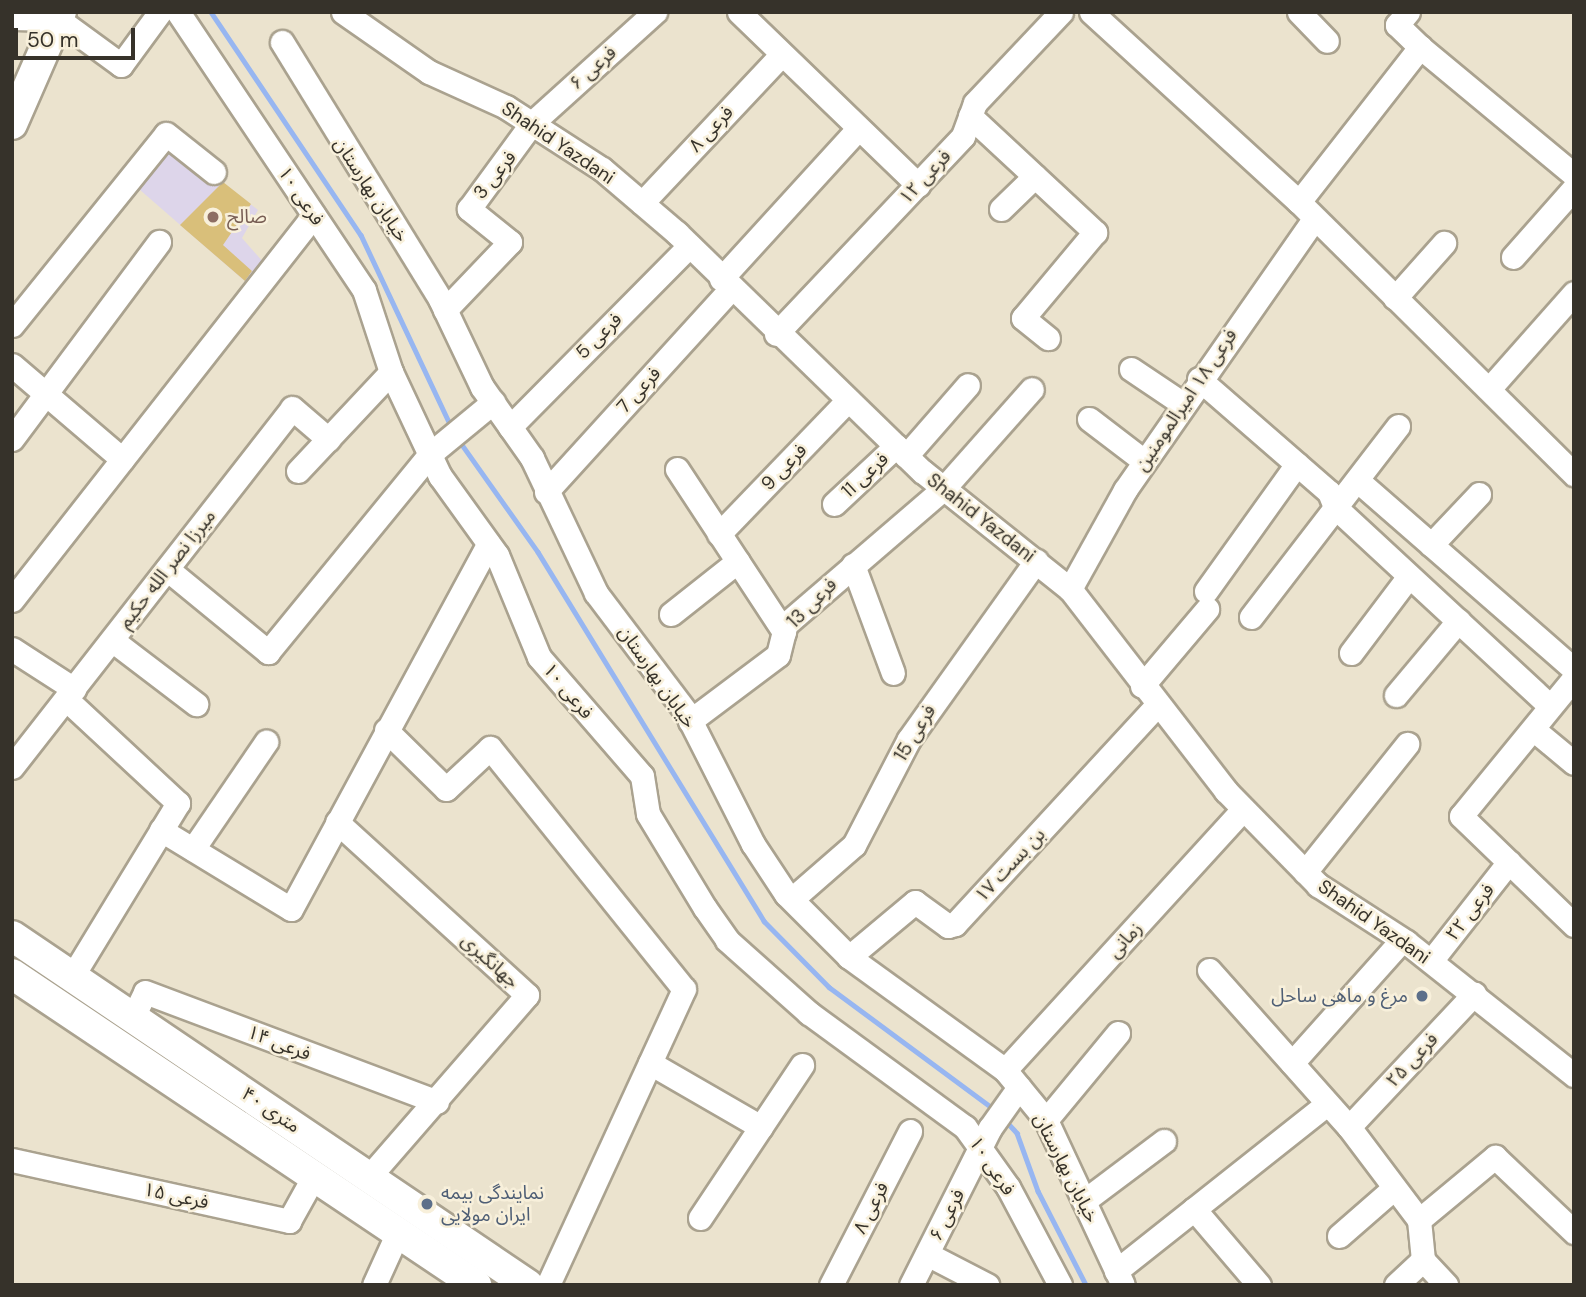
<!DOCTYPE html>
<html>
<head>
<meta charset="utf-8">
<style>
  body { margin:0 }
  #map { position:relative; width:1586px; height:1297px; overflow:hidden; background:#ebe3ce; font-family:"DM Sans","Noto Sans Arabic",sans-serif }
  div>[style] { position:absolute }
  [style*='--x'] { left:calc(var(--x)*1px); top:calc(var(--y)*1px); width:calc(var(--w)*1px); rotate:calc(var(--a)*1deg) }
  .education>* { inset:0; background:#ddd5ea }
  .stream>* { height:4.5px; margin:-2.25px; padding:0 2.25px; transform-origin:2.25px; border-radius:2.25px; background:#97b6f1 }
  .building>* { inset:0; background:#d9bf7a }
  .roads { filter:drop-shadow(2px 0 #aaa28f) drop-shadow(-2px 0 #aaa28f) drop-shadow(0 2px #aaa28f) drop-shadow(0 -2px #aaa28f) }
  .minor>* { height:23px; margin:-11.5px; padding:0 11.5px; transform-origin:11.5px; border-radius:11.5px; background:#fff }
  .major>* { height:30px; margin:-15px; padding:0 15px; transform-origin:15px; border-radius:15px; background:#fff }
  .dots>* { width:19px; height:19px; translate:-50% -50%; box-sizing:border-box; border:4px solid #f8f0db; border-radius:50% }
  span { translate:-50% -50%; white-space:nowrap; text-align:center; line-height:1.15; -webkit-text-stroke:5px #f8f0db; paint-order:stroke }
  .street-label { font-size:19px; color:#36322a }
  .education-label { font-size:19px; color:#785e54 }
  .left { translate:0 -50%; text-align:left }
  .service-label { font-size:19px; color:#4e5e75 }
  .right { translate:-100% -50%; text-align:right }
  .frame { position:absolute; inset:0; border:14px solid #36322a; pointer-events:none }
  .scale { position:absolute; left:14px; top:28px; width:121px; height:32px; box-sizing:border-box; border:4px solid #36322a; border-top:0; padding-left:9px; font-size:21px; line-height:24px; white-space:nowrap; color:#36322a; -webkit-text-stroke:5px #f8f0db; paint-order:stroke }
</style>
</head>
<body>
<div id="map">
  <div class="education">
    <i style="clip-path:polygon(168px 139px,258px 210px,242px 238px,264px 263px,247px 283px,132px 183px)"></i>
  </div>
  <div class="stream">
    <i style="--x:211;--y:12;--w:269;--a:56.1"></i>
    <i style="--x:361;--y:235;--w:213;--a:64.8"></i>
    <i style="--x:458;--y:439;--w:138;--a:54.7"></i>
    <i style="--x:538;--y:552;--w:433;--a:58.5"></i>
    <i style="--x:764;--y:921;--w:93;--a:45.4"></i>
    <i style="--x:829;--y:987;--w:205;--a:36.5"></i>
    <i style="--x:1005;--y:1120;--w:18;--a:47"></i>
    <i style="--x:1017;--y:1133;--w:62;--a:70.1"></i>
    <i style="--x:1038;--y:1191;--w:106;--a:62.9"></i>
  </div>
  <div class="building">
    <i style="clip-path:polygon(223px 182px,251px 204px,223px 245px,252px 271px,245px 281px,180px 225px)"></i>
  </div>
  <div class="roads">
    <div class="minor">
      <i style="--x:178;--y:12;--w:334;--a:56.2"></i>
      <i style="--x:364;--y:290;--w:86;--a:71.8"></i>
      <i style="--x:391;--y:372;--w:115;--a:64.8"></i>
      <i style="--x:440;--y:476;--w:97;--a:54.2"></i>
      <i style="--x:497;--y:555;--w:110;--a:67.6"></i>
      <i style="--x:539;--y:657;--w:157;--a:49.1"></i>
      <i style="--x:642;--y:776;--w:38;--a:81"></i>
      <i style="--x:648;--y:814;--w:110;--a:58.8"></i>
      <i style="--x:705;--y:908;--w:39;--a:55"></i>
      <i style="--x:727;--y:940;--w:110;--a:41.7"></i>
      <i style="--x:809;--y:1013;--w:193;--a:36.2"></i>
      <i style="--x:965;--y:1127;--w:74;--a:54.4"></i>
      <i style="--x:1008;--y:1187;--w:111;--a:62"></i>
      <i style="--x:343;--y:12;--w:105;--a:34.9"></i>
      <i style="--x:429;--y:72;--w:85;--a:24.4"></i>
      <i style="--x:506;--y:107;--w:114;--a:32.9"></i>
      <i style="--x:602;--y:169;--w:99;--a:40.5"></i>
      <i style="--x:677;--y:233;--w:342;--a:44.2"></i>
      <i style="--x:922;--y:471;--w:189;--a:38.6"></i>
      <i style="--x:1070;--y:589;--w:255;--a:52.3"></i>
      <i style="--x:1226;--y:791;--w:132;--a:45.6"></i>
      <i style="--x:1318;--y:885;--w:105;--a:32.9"></i>
      <i style="--x:1406;--y:942;--w:214;--a:38.4"></i>
      <i style="--x:739;--y:12;--w:249;--a:44"></i>
      <i style="--x:1091;--y:12;--w:282;--a:42.4"></i>
      <i style="--x:1299;--y:202;--w:387;--a:44.7"></i>
      <i style="--x:1299;--y:12;--w:40;--a:46"></i>
      <i style="--x:12;--y:18;--w:46;--a:1.2"></i>
      <i style="--x:58;--y:19;--w:78;--a:36.1"></i>
      <i style="--x:121;--y:65;--w:66;--a:-53.7"></i>
      <i style="--x:282;--y:42;--w:302;--a:58.4"></i>
      <i style="--x:440;--y:299;--w:98;--a:64.5"></i>
      <i style="--x:482;--y:387;--w:87;--a:54.8"></i>
      <i style="--x:532;--y:458;--w:149;--a:64.6"></i>
      <i style="--x:596;--y:593;--w:149;--a:52.9"></i>
      <i style="--x:686;--y:712;--w:148;--a:63.1"></i>
      <i style="--x:753;--y:844;--w:60;--a:56.6"></i>
      <i style="--x:786;--y:894;--w:89;--a:45"></i>
      <i style="--x:849;--y:957;--w:193;--a:35.9"></i>
      <i style="--x:1005;--y:1070;--w:65;--a:50.6"></i>
      <i style="--x:1046;--y:1120;--w:182;--a:65"></i>
      <i style="--x:1420;--y:47;--w:200;--a:39.7"></i>
      <i style="--x:970;--y:116;--w:171;--a:42.9"></i>
      <i style="--x:1095;--y:232;--w:112;--a:129.9"></i>
      <i style="--x:1023;--y:318;--w:32;--a:39"></i>
      <i style="--x:1299;--y:202;--w:197;--a:-52"></i>
      <i style="--x:1420;--y:47;--w:32;--a:-136"></i>
      <i style="--x:1397;--y:25;--w:17;--a:-50"></i>
      <i style="--x:642;--y:203;--w:203;--a:-46.8"></i>
      <i style="--x:1001;--y:209;--w:47;--a:-44.1"></i>
      <i style="--x:1513;--y:257;--w:92;--a:-48.5"></i>
      <i style="--x:721;--y:279;--w:202;--a:-47.6"></i>
      <i style="--x:1395;--y:298;--w:74;--a:-48.3"></i>
      <i style="--x:445;--y:310;--w:94;--a:-46.3"></i>
      <i style="--x:510;--y:242;--w:53;--a:-141.2"></i>
      <i style="--x:469;--y:209;--w:107;--a:-53.8"></i>
      <i style="--x:532;--y:123;--w:166;--a:-42.1"></i>
      <i style="--x:12;--y:325;--w:245;--a:-51.1"></i>
      <i style="--x:166;--y:134;--w:61;--a:38.4"></i>
      <i style="--x:776;--y:334;--w:272;--a:-46.6"></i>
      <i style="--x:963;--y:136;--w:35;--a:-70"></i>
      <i style="--x:975;--y:103;--w:125;--a:-46.6"></i>
      <i style="--x:12;--y:365;--w:145;--a:40.5"></i>
      <i style="--x:1131;--y:369;--w:63;--a:33.9"></i>
      <i style="--x:1199;--y:379;--w:172;--a:41"></i>
      <i style="--x:1329;--y:492;--w:16;--a:68"></i>
      <i style="--x:1335;--y:507;--w:293;--a:42.8"></i>
      <i style="--x:1489;--y:389;--w:128;--a:-48.5"></i>
      <i style="--x:1089;--y:419;--w:69;--a:37.4"></i>
      <i style="--x:510;--y:427;--w:255;--a:-45.3"></i>
      <i style="--x:12;--y:439;--w:246;--a:-53.3"></i>
      <i style="--x:906;--y:456;--w:94;--a:-48.9"></i>
      <i style="--x:677;--y:469;--w:195;--a:56.7"></i>
      <i style="--x:298;--y:471;--w:136;--a:-46.8"></i>
      <i style="--x:1357;--y:480;--w:288;--a:41.1"></i>
      <i style="--x:546;--y:492;--w:275;--a:-47.7"></i>
      <i style="--x:834;--y:504;--w:85;--a:-43.1"></i>
      <i style="--x:719;--y:534;--w:186;--a:-46.1"></i>
      <i style="--x:1431;--y:545;--w:70;--a:-46.7"></i>
      <i style="--x:853;--y:565;--w:115;--a:69.7"></i>
      <i style="--x:167;--y:569;--w:131;--a:39.4"></i>
      <i style="--x:268;--y:652;--w:256;--a:-50.7"></i>
      <i style="--x:430;--y:454;--w:82;--a:-39.5"></i>
      <i style="--x:1070;--y:589;--w:113;--a:-60.9"></i>
      <i style="--x:1125;--y:490;--w:330;--a:-55.1"></i>
      <i style="--x:1206;--y:591;--w:156;--a:-54.4"></i>
      <i style="--x:12;--y:600;--w:489;--a:-51.9"></i>
      <i style="--x:671;--y:614;--w:85;--a:-38.3"></i>
      <i style="--x:1251;--y:617;--w:241;--a:-52.4"></i>
      <i style="--x:112;--y:640;--w:106;--a:37.3"></i>
      <i style="--x:12;--y:649;--w:74;--a:32.8"></i>
      <i style="--x:1351;--y:653;--w:96;--a:-53"></i>
      <i style="--x:1574;--y:678;--w:178;--a:129.3"></i>
      <i style="--x:1461;--y:816;--w:157;--a:44"></i>
      <i style="--x:1142;--y:686;--w:101;--a:-49.8"></i>
      <i style="--x:1396;--y:695;--w:97;--a:-50"></i>
      <i style="--x:66;--y:699;--w:153;--a:42.9"></i>
      <i style="--x:178;--y:803;--w:202;--a:121.4"></i>
      <i style="--x:690;--y:721;--w:110;--a:-36.9"></i>
      <i style="--x:778;--y:655;--w:32;--a:-76"></i>
      <i style="--x:786;--y:624;--w:208;--a:-40.7"></i>
      <i style="--x:944;--y:488;--w:132;--a:-48.4"></i>
      <i style="--x:1533;--y:729;--w:53;--a:39.7"></i>
      <i style="--x:386;--y:730;--w:84;--a:44.5"></i>
      <i style="--x:446;--y:789;--w:60;--a:-43"></i>
      <i style="--x:490;--y:748;--w:309;--a:51.2"></i>
      <i style="--x:684;--y:989;--w:326;--a:114.7"></i>
      <i style="--x:12;--y:767;--w:455;--a:-52"></i>
      <i style="--x:292;--y:408;--w:48;--a:40.7"></i>
      <i style="--x:337;--y:822;--w:257;--a:42.3"></i>
      <i style="--x:527;--y:995;--w:241;--a:131"></i>
      <i style="--x:161;--y:830;--w:152;--a:31.3"></i>
      <i style="--x:291;--y:909;--w:415;--a:-61.6"></i>
      <i style="--x:193;--y:849;--w:130;--a:-55.7"></i>
      <i style="--x:1305;--y:872;--w:164;--a:-51.4"></i>
      <i style="--x:792;--y:899;--w:82;--a:-41.1"></i>
      <i style="--x:854;--y:845;--w:119;--a:-62.6"></i>
      <i style="--x:909;--y:739;--w:219;--a:-54.5"></i>
      <i style="--x:849;--y:957;--w:86;--a:-39.8"></i>
      <i style="--x:915;--y:902;--w:41;--a:36"></i>
      <i style="--x:948;--y:926;--w:7;--a:-16"></i>
      <i style="--x:955;--y:924;--w:298;--a:-47.3"></i>
      <i style="--x:1431;--y:961;--w:126;--a:-51.8"></i>
      <i style="--x:1209;--y:970;--w:210;--a:48.3"></i>
      <i style="--x:1349;--y:1127;--w:116;--a:53"></i>
      <i style="--x:134;--y:1015;--w:25;--a:-64"></i>
      <i style="--x:145;--y:992;--w:312;--a:20.6"></i>
      <i style="--x:650;--y:1063;--w:128;--a:30"></i>
      <i style="--x:1292;--y:1063;--w:165;--a:-48.2"></i>
      <i style="--x:1005;--y:1070;--w:353;--a:-47.6"></i>
      <i style="--x:1046;--y:1120;--w:113;--a:-50.4"></i>
      <i style="--x:1349;--y:1127;--w:183;--a:-46.8"></i>
      <i style="--x:12;--y:1160;--w:284;--a:12.4"></i>
      <i style="--x:289;--y:1221;--w:51;--a:-60.9"></i>
      <i style="--x:1084;--y:1201;--w:100;--a:-36.9"></i>
      <i style="--x:1194;--y:1209;--w:100;--a:49.5"></i>
      <i style="--x:700;--y:1218;--w:184;--a:-56.3"></i>
      <i style="--x:1339;--y:1236;--w:73;--a:-41.1"></i>
      <i style="--x:927;--y:1254;--w:68;--a:27.3"></i>
      <i style="--x:1423;--y:1260;--w:34;--a:47"></i>
      <i style="--x:1116;--y:1271;--w:269;--a:-38.4"></i>
      <i style="--x:374;--y:1285;--w:58;--a:-65.6"></i>
      <i style="--x:831;--y:1285;--w:173;--a:-62.8"></i>
      <i style="--x:911;--y:1285;--w:176;--a:-63.3"></i>
      <i style="--x:990;--y:1128;--w:50;--a:-54.7"></i>
      <i style="--x:1396;--y:1285;--w:37;--a:-43"></i>
      <i style="--x:1423;--y:1260;--w:40;--a:-95.7"></i>
      <i style="--x:1419;--y:1220;--w:99;--a:-39.7"></i>
      <i style="--x:1495;--y:1157;--w:109;--a:43.5"></i>
    </div>
    <div class="major">
      <i style="--x:12;--y:124;--w:122;--a:-66.4"></i>
      <i style="--x:12;--y:936;--w:623;--a:34.07"></i>
      <i style="--x:12;--y:974;--w:559;--a:33.83"></i>
    </div>
  </div>
  <div class="dots">
    <i style="left:213px;top:217px;background:#8d6e63"></i>
    <i style="left:1422px;top:996px;background:#5c6f8a"></i>
    <i style="left:427px;top:1204px;background:#5c6f8a"></i>
  </div>
  <div class="street-label">
    <span style="left:593px;top:68px;rotate:-42deg">فرعی ۶</span>
    <span style="left:711px;top:129px;rotate:-47deg">فرعی ۸</span>
    <span style="left:558px;top:143px;rotate:34deg">Shahid Yazdani</span>
    <span style="left:495px;top:175px;rotate:-51deg">فرعی 3</span>
    <span style="left:925px;top:177px;rotate:-47deg">فرعی ۱۲</span>
    <span style="left:371px;top:190px;rotate:57deg">خیابان بهارستان</span>
    <span style="left:301px;top:196px;rotate:56deg">فرعی ۱۰</span>
    <span style="left:599px;top:336px;rotate:-45deg">فرعی 5</span>
    <span style="left:639px;top:390px;rotate:-48deg">فرعی 7</span>
    <span style="left:1186px;top:400px;rotate:-56deg">فرعی ۱۸ امیرالمومنین</span>
    <span style="left:784px;top:467px;rotate:-46deg">فرعی 9</span>
    <span style="left:865px;top:475px;rotate:-43deg">فرعی 11</span>
    <span style="left:981px;top:518px;rotate:38deg">Shahid Yazdani</span>
    <span style="left:167px;top:569px;rotate:-52deg">میرزا نصر الله حکیم</span>
    <span style="left:812px;top:603px;rotate:-45deg">فرعی 13</span>
    <span style="left:657px;top:677px;rotate:55deg">خیابان بهارستان</span>
    <span style="left:568px;top:691px;rotate:50deg">فرعی ۱۰</span>
    <span style="left:915px;top:733px;rotate:-59deg">فرعی 15</span>
    <span style="left:1010px;top:865px;rotate:-47deg">بن بست ۱۷</span>
    <span style="left:1470px;top:912px;rotate:-52deg">فرعی ۲۲</span>
    <span style="left:1374px;top:922px;rotate:35deg">Shahid Yazdani</span>
    <span style="left:1125px;top:940px;rotate:-48deg">زمانی</span>
    <span style="left:490px;top:961px;rotate:42deg">جهانگیری</span>
    <span style="left:279px;top:1043px;rotate:21deg">فرعی ۱۴</span>
    <span style="left:1412px;top:1060px;rotate:-47deg">فرعی ۲۵</span>
    <span style="left:271px;top:1110px;rotate:34deg">۴۰ متری</span>
    <span style="left:992px;top:1166px;rotate:56deg">فرعی ۱۰</span>
    <span style="left:1066px;top:1168px;rotate:63deg">خیابان بهارستان</span>
    <span style="left:176px;top:1196px;rotate:12deg">فرعی ۱۵</span>
    <span style="left:871px;top:1208px;rotate:-63deg">فرعی ۸</span>
    <span style="left:947px;top:1215px;rotate:-63deg">فرعی ۶</span>
  </div>
  <div class="education-label">
    <span class="left" style="left:227px;top:217px">صالح</span>
  </div>
  <div class="service-label">
    <span class="right" style="left:1408px;top:996px">مرغ و ماهی ساحل</span>
    <span class="left" style="left:441px;top:1204px">نمایندگی بیمه<br>ایران مولایی</span>
  </div>
  <div class="frame"></div>
  <div class="scale">50 m</div>
</div>
</body>
</html>
